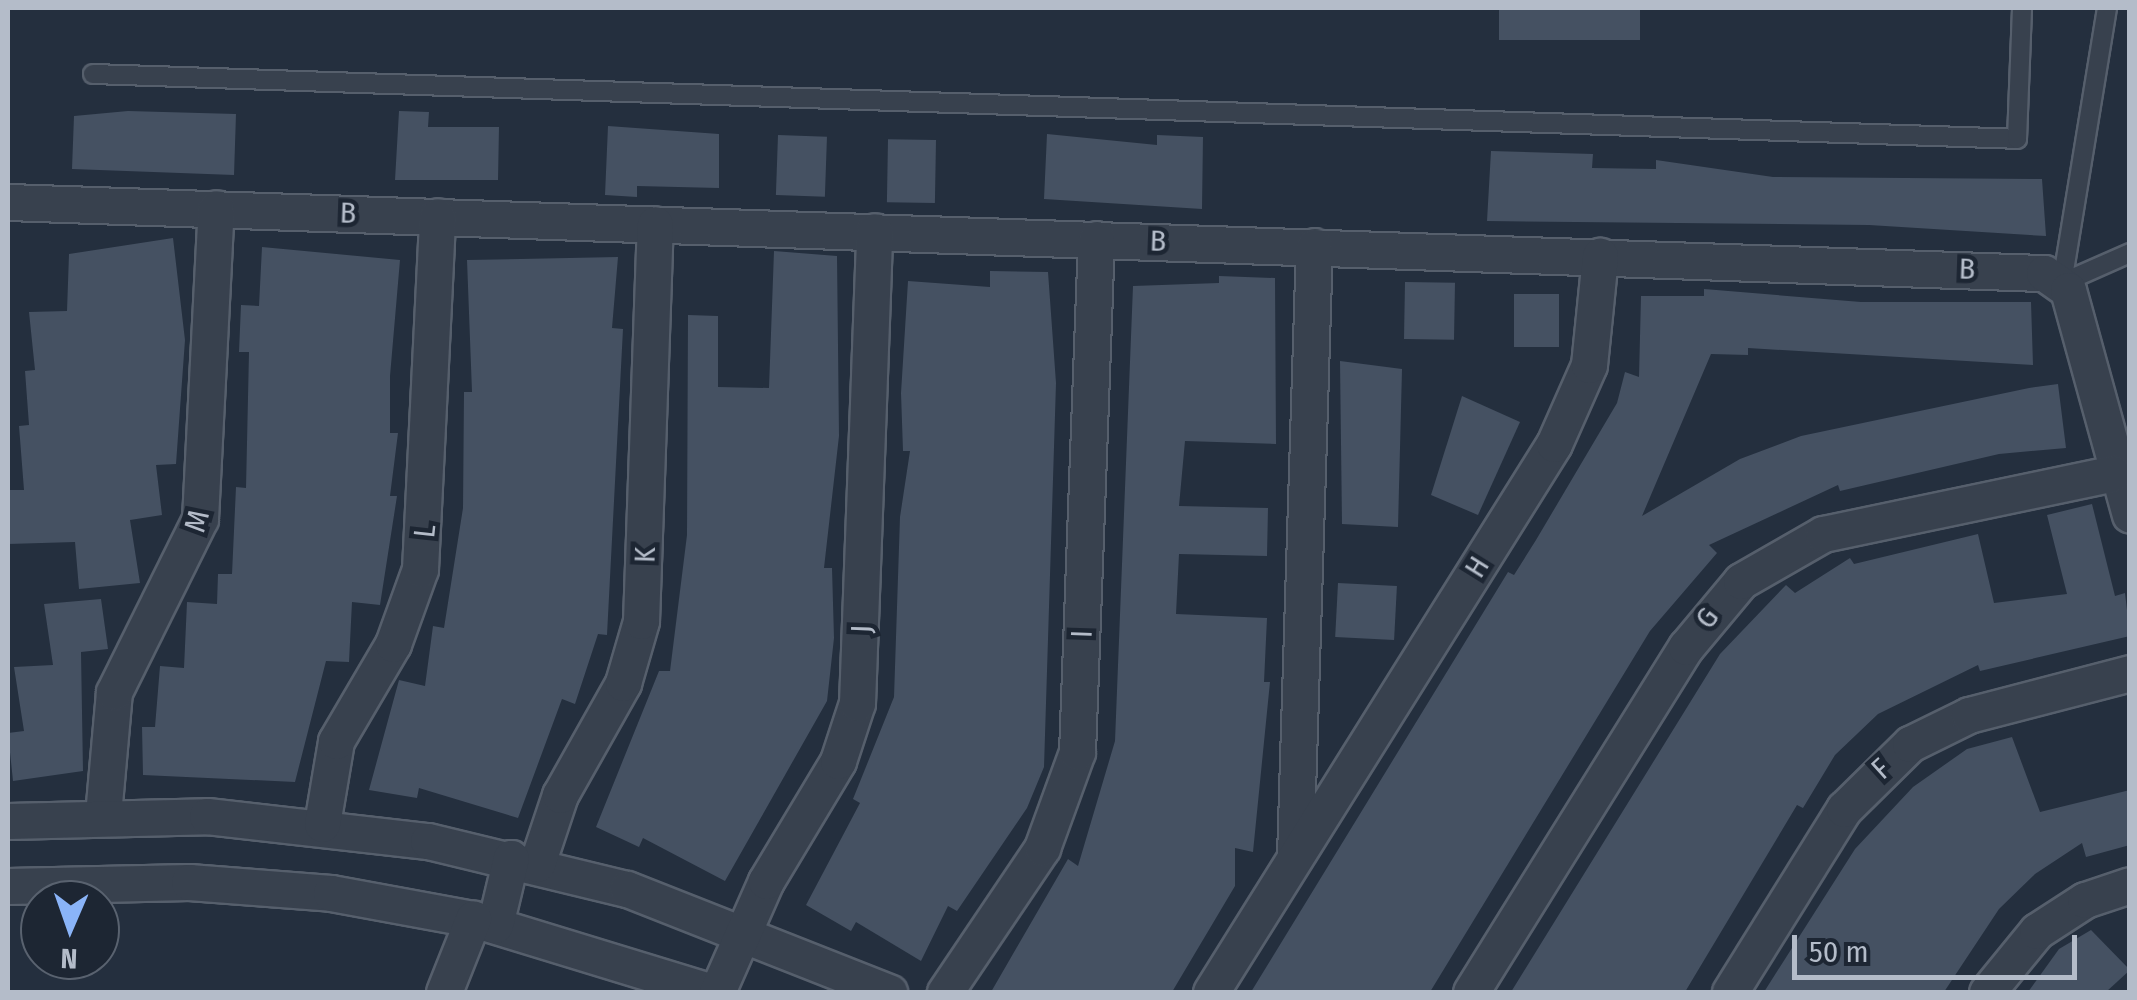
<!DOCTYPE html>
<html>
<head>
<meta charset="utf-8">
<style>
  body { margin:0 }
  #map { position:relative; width:2137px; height:1000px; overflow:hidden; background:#242f3e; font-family:"Fira Sans Condensed",sans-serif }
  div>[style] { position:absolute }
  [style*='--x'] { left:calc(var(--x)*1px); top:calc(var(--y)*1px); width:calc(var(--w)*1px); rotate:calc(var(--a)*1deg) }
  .building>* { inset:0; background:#455162; transform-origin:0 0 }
  .roads { filter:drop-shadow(2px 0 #565f6c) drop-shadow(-2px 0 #565f6c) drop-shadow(0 2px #565f6c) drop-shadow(0 -2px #565f6c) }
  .service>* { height:18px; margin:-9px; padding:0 9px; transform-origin:9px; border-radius:9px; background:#38414e }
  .minor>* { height:35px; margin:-17.5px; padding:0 17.5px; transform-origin:17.5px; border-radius:17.5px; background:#38414e }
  span { translate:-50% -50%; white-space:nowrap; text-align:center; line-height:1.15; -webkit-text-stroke:9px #1d2633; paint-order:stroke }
  .street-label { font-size:30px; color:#b4bcc9 }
  .frame { position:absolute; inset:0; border:10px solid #b4bcc9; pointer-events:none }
  .north { position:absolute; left:20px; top:880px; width:100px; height:100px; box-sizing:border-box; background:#1d2633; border:2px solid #59626f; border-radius:50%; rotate:182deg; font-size:28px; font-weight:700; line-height:40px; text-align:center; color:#b4bcc9 }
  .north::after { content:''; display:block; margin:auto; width:35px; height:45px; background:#8ab4f8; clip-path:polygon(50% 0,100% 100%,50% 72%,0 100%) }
  .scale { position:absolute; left:1792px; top:935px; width:285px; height:45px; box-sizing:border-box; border:5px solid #b4bcc9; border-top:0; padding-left:12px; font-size:30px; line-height:35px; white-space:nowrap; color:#b4bcc9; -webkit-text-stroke:8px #1d2633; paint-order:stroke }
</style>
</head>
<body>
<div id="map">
  <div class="building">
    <i style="left:1499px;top:8px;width:141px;height:32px"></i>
    <i style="clip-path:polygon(128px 111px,236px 114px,234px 175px,72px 169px,74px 116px)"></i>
    <i style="clip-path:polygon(399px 111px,429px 112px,428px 127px,499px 127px,498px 180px,395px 180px)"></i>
    <i style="clip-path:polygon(608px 126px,719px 134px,719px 188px,637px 186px,637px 197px,605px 195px)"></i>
    <i style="clip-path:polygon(1047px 134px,1157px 145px,1157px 135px,1203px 137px,1202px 209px,1044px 199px)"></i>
    <i style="left:778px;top:135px;width:49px;height:60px;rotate:2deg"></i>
    <i style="left:936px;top:140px;width:63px;height:48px;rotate:91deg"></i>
    <i style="clip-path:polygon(1491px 151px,1593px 154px,1592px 168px,1656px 169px,1656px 160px,1773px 177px,2042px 179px,2046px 236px,1869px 225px,1487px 221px)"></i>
    <i style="clip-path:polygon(173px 238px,185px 340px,176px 464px,156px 465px,162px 515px,130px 520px,140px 583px,79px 589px,75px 542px,8px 544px,8px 490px,24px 490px,19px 426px,29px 425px,25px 371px,35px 370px,29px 312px,67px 311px,69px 254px)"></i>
    <i style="clip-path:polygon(262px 247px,400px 260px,390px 376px,390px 433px,398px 433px,390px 496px,397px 496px,380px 605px,352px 602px,349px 662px,326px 661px,295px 782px,143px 775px,142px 727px,155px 727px,160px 666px,184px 668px,187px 602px,217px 604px,218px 574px,232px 574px,236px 487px,246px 488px,249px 352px,239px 352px,241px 305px,259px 306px)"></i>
    <i style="clip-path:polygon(774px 251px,837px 256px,839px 436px,824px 568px,832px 568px,834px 638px,827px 701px,725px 881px,643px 838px,639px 847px,596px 827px,659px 671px,670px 671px,687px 535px,688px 315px,718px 316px,718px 387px,769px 388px)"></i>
    <i style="clip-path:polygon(618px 257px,612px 328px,623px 329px,607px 635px,598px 634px,575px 704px,562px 699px,518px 818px,419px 788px,417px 798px,369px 790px,399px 680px,425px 686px,433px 626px,444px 628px,463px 508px,464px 392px,472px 392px,467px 260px)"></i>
    <i style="clip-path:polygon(990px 271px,1048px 272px,1056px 383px,1044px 767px,1027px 808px,957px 911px,948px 906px,921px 961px,856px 922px,851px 931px,806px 905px,860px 803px,853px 799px,894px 697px,900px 517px,910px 451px,903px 451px,901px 393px,908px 281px,990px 287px)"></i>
    <i style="clip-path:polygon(1219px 276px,1275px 278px,1276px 444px,1185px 441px,1179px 506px,1268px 508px,1267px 556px,1179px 554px,1176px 614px,1267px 618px,1264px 682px,1270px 682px,1253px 852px,1235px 848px,1235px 886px,1172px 992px,991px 992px,1068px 859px,1078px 866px,1115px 741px,1133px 286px,1219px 283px)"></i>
    <i style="left:1405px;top:282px;width:50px;height:57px;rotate:1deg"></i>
    <i style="clip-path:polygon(1704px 289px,1861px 302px,2031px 302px,2033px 365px,1748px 348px,1748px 355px,1711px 354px,1642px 516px,1740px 459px,1801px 436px,2029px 388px,2058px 384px,2066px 448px,1999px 454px,1840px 491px,1838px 485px,1709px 545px,1717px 553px,1650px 631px,1430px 992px,1251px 992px,1508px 572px,1514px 575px,1536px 540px,1617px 403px,1625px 372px,1639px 377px,1641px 296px,1704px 296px)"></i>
    <i style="left:1514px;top:294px;width:45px;height:53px"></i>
    <i style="clip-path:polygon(1340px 361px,1402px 369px,1398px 527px,1342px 524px)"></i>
    <i style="clip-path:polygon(1462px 396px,1520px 422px,1478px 515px,1431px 495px)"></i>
    <i style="clip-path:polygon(2092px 504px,2115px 596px,2125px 593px,2130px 636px,1980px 671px,1978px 665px,1878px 714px,1835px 755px,1803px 808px,1797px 805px,1685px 992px,1511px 992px,1720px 654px,1786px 585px,1795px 593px,1850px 558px,1854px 564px,1978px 534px,1994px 603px,2067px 594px,2047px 515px)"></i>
    <i style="left:1338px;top:583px;width:59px;height:54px;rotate:3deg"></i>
    <i style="clip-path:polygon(101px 599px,108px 649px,81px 652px,83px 771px,13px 781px,8px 733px,24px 731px,14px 667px,53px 665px,44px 604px)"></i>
    <i style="clip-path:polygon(2012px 737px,2040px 812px,2130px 790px,2130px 845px,2086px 857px,2082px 843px,2035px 874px,1999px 909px,1944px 992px,1764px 992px,1855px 849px,1913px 787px,1967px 749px)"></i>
    <i style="clip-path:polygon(2091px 930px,2130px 970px,2106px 992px,2028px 992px,2059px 949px)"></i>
  </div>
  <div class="roads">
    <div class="service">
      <i style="--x:93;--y:74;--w:1925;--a:1.93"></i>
      <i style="--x:2017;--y:139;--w:131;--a:-87.8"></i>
      <i style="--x:2062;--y:283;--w:279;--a:-80.7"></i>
      <i style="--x:2062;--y:283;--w:74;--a:-23.8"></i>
    </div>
    <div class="minor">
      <i style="--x:8;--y:202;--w:2037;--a:2"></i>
      <i style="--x:2044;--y:273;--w:29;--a:35"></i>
      <i style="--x:2068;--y:290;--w:233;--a:74.6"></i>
      <i style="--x:103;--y:815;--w:123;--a:-84.9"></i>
      <i style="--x:114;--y:692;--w:193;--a:-63.6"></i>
      <i style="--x:200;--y:519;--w:311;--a:-87.1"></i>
      <i style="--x:8;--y:821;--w:199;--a:-1.4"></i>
      <i style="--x:207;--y:816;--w:222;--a:6.5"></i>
      <i style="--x:428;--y:841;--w:205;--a:13.6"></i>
      <i style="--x:627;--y:889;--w:282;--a:21.5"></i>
      <i style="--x:322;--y:824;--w:84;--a:-80.4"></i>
      <i style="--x:336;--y:741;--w:113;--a:-59.6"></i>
      <i style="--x:393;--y:644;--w:80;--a:-70.2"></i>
      <i style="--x:420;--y:569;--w:353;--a:-87.2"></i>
      <i style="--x:1295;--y:856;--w:610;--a:-88.22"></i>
      <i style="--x:537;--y:864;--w:73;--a:-71.6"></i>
      <i style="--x:560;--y:795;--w:129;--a:-60.6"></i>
      <i style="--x:623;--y:683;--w:65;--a:-73.8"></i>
      <i style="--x:641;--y:621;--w:397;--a:-88"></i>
      <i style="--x:8;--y:886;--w:181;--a:-1.3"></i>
      <i style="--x:189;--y:882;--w:142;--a:4.4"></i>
      <i style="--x:331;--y:893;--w:144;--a:10.4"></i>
      <i style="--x:473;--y:919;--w:250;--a:17"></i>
      <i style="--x:495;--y:925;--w:69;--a:-76.6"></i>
      <i style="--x:444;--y:992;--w:79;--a:-68.3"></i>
      <i style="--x:717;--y:992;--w:121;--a:-66.2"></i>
      <i style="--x:766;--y:881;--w:140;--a:-59"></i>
      <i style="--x:838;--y:761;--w:61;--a:-71.9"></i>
      <i style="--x:857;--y:703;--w:472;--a:-87.9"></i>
      <i style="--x:945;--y:992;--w:174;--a:-56"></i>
      <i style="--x:1042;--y:848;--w:102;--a:-70"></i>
      <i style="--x:1077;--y:752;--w:513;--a:-87.88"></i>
      <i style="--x:1211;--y:992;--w:646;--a:-57.96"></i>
      <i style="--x:1554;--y:444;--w:86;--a:-66.1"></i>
      <i style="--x:1589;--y:365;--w:110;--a:-84.2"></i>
      <i style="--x:1471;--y:992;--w:407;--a:-58.1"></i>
      <i style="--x:1686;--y:647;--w:86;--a:-50.2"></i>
      <i style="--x:1741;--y:581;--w:95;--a:-29.8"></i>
      <i style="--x:1823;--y:534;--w:297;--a:-11.8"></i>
      <i style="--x:1730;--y:992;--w:216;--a:-58.1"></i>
      <i style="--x:1844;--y:809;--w:93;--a:-44.6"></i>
      <i style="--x:1910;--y:744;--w:66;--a:-26.2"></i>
      <i style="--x:1969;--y:715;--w:166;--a:-14.6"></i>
      <i style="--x:1987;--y:992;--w:79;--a:-50.7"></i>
      <i style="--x:2037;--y:931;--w:57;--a:-32.9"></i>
      <i style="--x:2085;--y:900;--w:47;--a:-18.4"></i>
    </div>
  </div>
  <div class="street-label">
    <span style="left:348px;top:213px;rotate:2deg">B</span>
    <span style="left:1158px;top:241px;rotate:2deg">B</span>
    <span style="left:1967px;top:269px;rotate:2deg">B</span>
    <span style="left:197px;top:521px;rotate:-74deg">M</span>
    <span style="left:425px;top:531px;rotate:-84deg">L</span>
    <span style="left:645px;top:555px;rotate:-88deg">K</span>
    <span style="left:1477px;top:567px;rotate:-58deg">H</span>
    <span style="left:1707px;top:618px;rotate:-52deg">G</span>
    <span style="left:862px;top:629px;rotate:-88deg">J</span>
    <span style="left:1082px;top:634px;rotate:-88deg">I</span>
    <span style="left:1881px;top:769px;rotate:-42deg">F</span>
  </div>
  <div class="frame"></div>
  <div class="north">N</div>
  <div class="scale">50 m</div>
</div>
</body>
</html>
